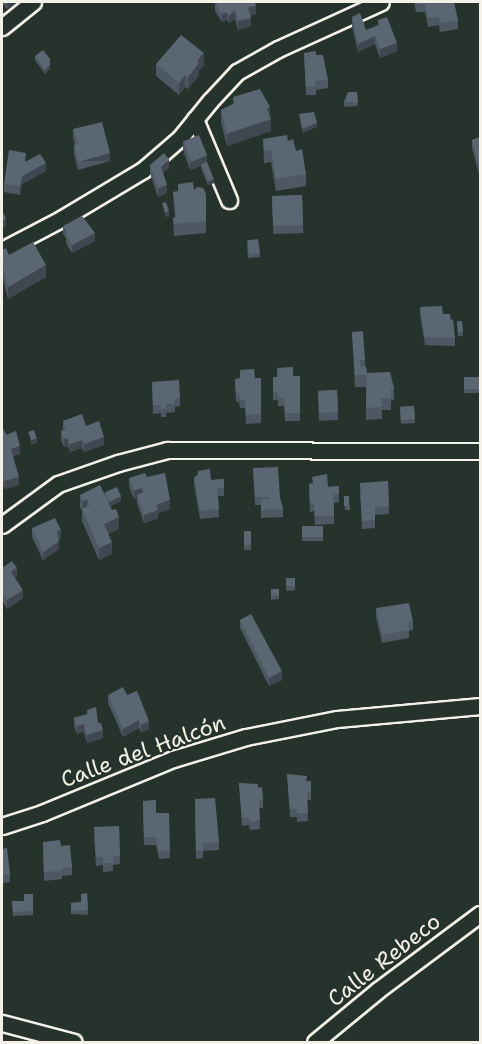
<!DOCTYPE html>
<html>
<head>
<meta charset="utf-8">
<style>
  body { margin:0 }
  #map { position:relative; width:482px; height:1044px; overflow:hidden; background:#26332d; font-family:"Shantell Sans",sans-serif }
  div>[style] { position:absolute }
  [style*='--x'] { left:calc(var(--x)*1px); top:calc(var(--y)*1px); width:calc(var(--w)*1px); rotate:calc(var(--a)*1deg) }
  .roads { filter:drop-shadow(2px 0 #f4f1e8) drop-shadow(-2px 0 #f4f1e8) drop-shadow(0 2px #f4f1e8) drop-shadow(0 -2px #f4f1e8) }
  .street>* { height:15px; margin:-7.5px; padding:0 7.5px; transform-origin:7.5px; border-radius:7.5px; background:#26332d }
  .wall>* { inset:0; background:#4e5863; transform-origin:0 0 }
  .shaded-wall>* { inset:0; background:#404750; transform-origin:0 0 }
  .building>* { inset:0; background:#5b6673; transform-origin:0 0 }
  span { translate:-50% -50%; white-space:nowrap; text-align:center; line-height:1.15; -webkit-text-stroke:4.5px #26332d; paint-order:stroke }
  .street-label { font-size:22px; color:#f4f1e8 }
  .frame { position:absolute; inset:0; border:3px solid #f4f1e8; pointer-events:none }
</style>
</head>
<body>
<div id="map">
  <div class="roads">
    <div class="street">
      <i style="--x:2;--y:27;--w:40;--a:-39"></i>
      <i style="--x:195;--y:119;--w:88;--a:67.2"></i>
      <i style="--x:2;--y:250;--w:67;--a:-27.7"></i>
      <i style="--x:61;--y:219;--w:96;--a:-30.9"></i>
      <i style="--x:143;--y:170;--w:49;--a:-40.9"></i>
      <i style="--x:180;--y:138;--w:48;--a:-51"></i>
      <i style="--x:210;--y:101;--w:40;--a:-47"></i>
      <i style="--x:237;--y:72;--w:47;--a:-29.3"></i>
      <i style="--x:278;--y:49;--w:113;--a:-24.5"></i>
      <i style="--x:2;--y:525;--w:69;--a:-36.2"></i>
      <i style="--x:58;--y:484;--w:64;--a:-19.3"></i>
      <i style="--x:118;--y:463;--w:51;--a:-14.9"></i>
      <i style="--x:167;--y:450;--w:313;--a:0.2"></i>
      <i style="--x:2;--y:826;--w:42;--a:-18"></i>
      <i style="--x:42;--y:813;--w:142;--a:-22.4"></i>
      <i style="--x:173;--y:759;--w:76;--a:-16.8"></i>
      <i style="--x:246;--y:737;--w:93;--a:-11.2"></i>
      <i style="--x:337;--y:719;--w:144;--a:-5.2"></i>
      <i style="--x:2;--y:1023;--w:74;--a:14.8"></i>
      <i style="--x:315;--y:1042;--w:82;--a:-39.5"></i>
      <i style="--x:378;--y:990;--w:127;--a:-36.7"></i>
    </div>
  </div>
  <div class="wall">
    <i style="clip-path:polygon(2px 2px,14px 2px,14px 3px,7px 9px)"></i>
    <i style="clip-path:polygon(414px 2px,454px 2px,458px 21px,458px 29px,440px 32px,439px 25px,428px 27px,425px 12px,416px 12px)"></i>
    <i style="clip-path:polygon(215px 3px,256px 14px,250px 16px,251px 26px,238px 30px,235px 19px,229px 23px,227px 20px,222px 22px,215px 11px)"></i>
    <i style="clip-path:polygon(352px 17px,366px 30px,378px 25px,378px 20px,397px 51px,380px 58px,375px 44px,358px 52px,352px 26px)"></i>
    <i style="clip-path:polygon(304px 53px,316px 55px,328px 80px,328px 88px,316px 90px,316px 95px,306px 95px)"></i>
    <i style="clip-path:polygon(35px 56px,50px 59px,50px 69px,45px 74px,35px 60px)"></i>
    <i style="clip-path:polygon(156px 64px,204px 65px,199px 70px,199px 75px,188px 89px,185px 87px,179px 95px,156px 76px)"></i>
    <i style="clip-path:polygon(357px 92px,358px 106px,344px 107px,344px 102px)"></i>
    <i style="clip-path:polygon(233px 97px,270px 116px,271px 131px,227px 146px,221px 122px,221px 110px,233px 104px)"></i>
    <i style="clip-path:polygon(73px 129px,110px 161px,78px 170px,74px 154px,74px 145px,75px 145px,73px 137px)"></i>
    <i style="clip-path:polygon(480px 137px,480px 178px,472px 148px,472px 140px)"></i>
    <i style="clip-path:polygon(263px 139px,288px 141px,296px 151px,306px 174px,306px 186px,276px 191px,271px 162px,264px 163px)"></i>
    <i style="clip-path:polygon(183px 141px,207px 162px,214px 183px,208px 185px,201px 168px,201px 166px,190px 170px,183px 149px)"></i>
    <i style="clip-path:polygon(26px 161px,46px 171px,22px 184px,20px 195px,4px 192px,4px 184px)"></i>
    <i style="clip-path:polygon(150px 165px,169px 168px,163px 172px,167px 193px,158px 197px,150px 173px)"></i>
    <i style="clip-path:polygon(194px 190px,206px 194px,206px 233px,174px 236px,173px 218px,175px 218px,173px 192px)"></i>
    <i style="left:302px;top:195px;width:38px;height:30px;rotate:88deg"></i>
    <i style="clip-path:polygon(63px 226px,95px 241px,72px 253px,66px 243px,66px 238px,63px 234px)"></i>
    <i style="clip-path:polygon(247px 244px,260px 253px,260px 257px,248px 258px)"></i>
    <i style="clip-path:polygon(2px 250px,9px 255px,46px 277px,8px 299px,2px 275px)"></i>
    <i style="clip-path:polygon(420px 307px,443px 314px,451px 320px,455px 338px,455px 346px,425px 345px,420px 315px)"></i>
    <i style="left:462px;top:321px;width:15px;height:5px;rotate:86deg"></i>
    <i style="clip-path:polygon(352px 332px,365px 360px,365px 366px,367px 373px,394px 388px,394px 400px,391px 401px,391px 410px,382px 410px,382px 419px,366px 420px,366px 387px,355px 387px)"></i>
    <i style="clip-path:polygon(277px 368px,293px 376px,300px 376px,300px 421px,285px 421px,284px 406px,278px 406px,278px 400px,273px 400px,273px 377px,277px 377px)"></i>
    <i style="left:480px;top:377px;width:16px;height:16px;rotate:90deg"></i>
    <i style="clip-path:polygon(261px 378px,261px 423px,246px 424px,245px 408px,240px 408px,239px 402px,236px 402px,235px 379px)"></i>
    <i style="clip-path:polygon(152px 382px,180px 398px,180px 406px,175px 407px,175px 412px,166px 413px,166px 417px,161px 417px,161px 413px,153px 414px)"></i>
    <i style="left:337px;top:390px;width:30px;height:19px;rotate:88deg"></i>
    <i style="left:414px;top:406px;width:17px;height:14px;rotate:87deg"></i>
    <i style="clip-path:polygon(63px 421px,86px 426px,104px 445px,84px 452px,82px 448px,70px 452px,68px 446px,64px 447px,61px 440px,61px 431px,63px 430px)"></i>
    <i style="clip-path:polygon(2px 428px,20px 454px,13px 456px,19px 485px,4px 489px,2px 481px)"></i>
    <i style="clip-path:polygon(253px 468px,280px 498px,283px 509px,283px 517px,261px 518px,261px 505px,255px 505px)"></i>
    <i style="clip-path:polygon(147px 477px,170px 509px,158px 513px,158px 518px,144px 523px,137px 503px,137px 498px,134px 499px,129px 486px,129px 478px)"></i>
    <i style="clip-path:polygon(194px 477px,211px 480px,224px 479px,224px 496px,218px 496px,219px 517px,200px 519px,194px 485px)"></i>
    <i style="clip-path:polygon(388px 481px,389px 514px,375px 515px,375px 528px,362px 529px,360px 491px)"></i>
    <i style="clip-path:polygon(309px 484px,328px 487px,339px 486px,339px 502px,334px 503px,334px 524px,315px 525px,314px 511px,310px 512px)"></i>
    <i style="clip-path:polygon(105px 492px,121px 501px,110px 506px,119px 529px,108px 534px,112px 554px,99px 560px,82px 521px,82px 511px,80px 507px,80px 495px,105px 494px)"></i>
    <i style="clip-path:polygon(344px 496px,350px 506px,350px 510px,345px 510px)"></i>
    <i style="left:323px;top:526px;width:15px;height:21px;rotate:90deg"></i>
    <i style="clip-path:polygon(32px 528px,61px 538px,59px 539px,59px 549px,43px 560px,32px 537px)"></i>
    <i style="left:244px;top:531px;width:7px;height:19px"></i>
    <i style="clip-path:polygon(2px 567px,17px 576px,15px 578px,23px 598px,7px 609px,2px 600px)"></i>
    <i style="clip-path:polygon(295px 578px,295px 590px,286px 591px,286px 579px)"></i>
    <i style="clip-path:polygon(279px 589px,279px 599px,271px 600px,271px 593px)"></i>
    <i style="clip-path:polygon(376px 608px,413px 622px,413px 630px,409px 631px,409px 638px,382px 643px,376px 617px)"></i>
    <i style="clip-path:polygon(240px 620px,282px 680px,269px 686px,240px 628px)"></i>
    <i style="clip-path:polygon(108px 695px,127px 695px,149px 729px,141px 733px,139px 728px,123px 737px,108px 703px)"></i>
    <i style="clip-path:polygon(87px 710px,98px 723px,103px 738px,87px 743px,84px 732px,77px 734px,74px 726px,74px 718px,87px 714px)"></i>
    <i style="clip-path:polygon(287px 774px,307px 781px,311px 781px,311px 800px,307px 800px,308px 821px,297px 822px,297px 817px,290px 817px)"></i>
    <i style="clip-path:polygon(239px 783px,258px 788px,263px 799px,263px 808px,259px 808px,260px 829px,250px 830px,249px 825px,242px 826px)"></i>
    <i style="clip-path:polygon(195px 799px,219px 842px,219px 850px,203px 851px,203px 858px,196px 859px)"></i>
    <i style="clip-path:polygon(143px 809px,156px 813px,170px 850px,170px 858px,159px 859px,156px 845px,144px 845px)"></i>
    <i style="clip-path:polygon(119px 826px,120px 864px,113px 865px,113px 871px,103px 872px,103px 865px,96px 866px,94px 835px)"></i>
    <i style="clip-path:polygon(43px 842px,61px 846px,72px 867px,72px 875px,62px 876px,62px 879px,44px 881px)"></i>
    <i style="clip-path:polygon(2px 849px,10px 874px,10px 882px,2px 883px)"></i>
    <i style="clip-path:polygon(87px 893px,88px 915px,71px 914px,71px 903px,81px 902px)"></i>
    <i style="clip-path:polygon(33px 894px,33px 915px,13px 916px,12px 901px,24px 901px)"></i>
  </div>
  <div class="shaded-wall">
    <i style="clip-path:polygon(7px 2px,14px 2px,14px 3px,7px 9px)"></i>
    <i style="clip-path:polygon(256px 6px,256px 14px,248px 17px,248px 8px)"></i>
    <i style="clip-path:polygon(235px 10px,235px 19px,229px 23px,229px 15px)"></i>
    <i style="clip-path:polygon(227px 12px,227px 20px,222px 22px,222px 14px)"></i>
    <i style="clip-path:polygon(251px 18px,251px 26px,238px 30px,238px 21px)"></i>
    <i style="clip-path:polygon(375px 36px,375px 44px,358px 52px,358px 44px)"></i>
    <i style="clip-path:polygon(397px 43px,397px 51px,380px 58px,380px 49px)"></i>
    <i style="clip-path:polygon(204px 53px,204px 65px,199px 70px,199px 75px,188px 89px,188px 77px,197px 61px)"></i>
    <i style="clip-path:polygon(50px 65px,50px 69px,45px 74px,45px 70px)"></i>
    <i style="clip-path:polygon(185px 75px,185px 87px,179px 95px,179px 83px)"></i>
    <i style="clip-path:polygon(270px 107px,271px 131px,227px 146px,227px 134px)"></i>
    <i style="clip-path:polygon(317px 123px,317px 127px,302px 133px,302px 129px)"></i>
    <i style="left:110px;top:153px;width:8px;height:33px;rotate:90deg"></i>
    <i style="clip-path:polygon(207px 155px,207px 163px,190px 170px,190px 162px)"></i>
    <i style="clip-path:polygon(169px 159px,169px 168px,161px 174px,161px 166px)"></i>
    <i style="clip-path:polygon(46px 163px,46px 171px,22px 184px,20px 195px,20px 186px,22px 176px)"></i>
    <i style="clip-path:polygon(214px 179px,214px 183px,208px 185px,208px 181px)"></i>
    <i style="clip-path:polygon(167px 185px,167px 193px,158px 197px,158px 188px)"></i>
    <i style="clip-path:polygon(169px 211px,169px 216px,165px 217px,165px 213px)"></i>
    <i style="clip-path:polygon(6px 218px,6px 226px,2px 229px,2px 221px)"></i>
    <i style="clip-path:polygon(95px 233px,95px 241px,72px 253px,72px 245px)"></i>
    <i style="clip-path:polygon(46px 265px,46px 277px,8px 299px,8px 287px)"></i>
    <i style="clip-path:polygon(104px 437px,104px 445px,84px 452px,84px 444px)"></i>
    <i style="clip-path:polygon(68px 438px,68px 446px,64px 447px,64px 439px)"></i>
    <i style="clip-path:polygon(37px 439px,37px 443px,31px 445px,31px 441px)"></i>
    <i style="clip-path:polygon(82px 440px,82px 448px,70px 452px,70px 444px)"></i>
    <i style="clip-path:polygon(20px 446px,20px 454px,11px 457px,11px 449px)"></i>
    <i style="clip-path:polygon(19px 477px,19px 485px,4px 489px,4px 481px)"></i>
    <i style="clip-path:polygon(142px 488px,142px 496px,137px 495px,137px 498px,134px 499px,134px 490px)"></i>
    <i style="clip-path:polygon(121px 496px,121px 501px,109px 506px,109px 502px)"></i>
    <i style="clip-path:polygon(87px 499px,87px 511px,83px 511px,83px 501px)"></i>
    <i style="clip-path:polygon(170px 500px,170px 509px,158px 513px,158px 518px,144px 523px,144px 515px,156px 505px)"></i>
    <i style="clip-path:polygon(119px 517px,119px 529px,104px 536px,104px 524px)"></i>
    <i style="clip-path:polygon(61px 530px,61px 538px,57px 539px,57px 531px)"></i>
    <i style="clip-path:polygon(59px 541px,59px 549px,43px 560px,43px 552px)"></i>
    <i style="clip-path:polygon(112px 542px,112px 554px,99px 560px,99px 548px)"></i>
    <i style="clip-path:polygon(17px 568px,17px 576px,11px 580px,11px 572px)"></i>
    <i style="clip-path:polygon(23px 590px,23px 598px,7px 609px,7px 600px)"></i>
    <i style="clip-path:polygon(282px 671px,282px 680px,269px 686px,269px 678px)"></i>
    <i style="clip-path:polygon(139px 720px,139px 728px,123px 737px,123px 729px)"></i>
    <i style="clip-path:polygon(149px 721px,149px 729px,141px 733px,141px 725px)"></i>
    <i style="clip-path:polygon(84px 724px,84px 732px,77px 734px,77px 726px)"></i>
    <i style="clip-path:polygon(103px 730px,103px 738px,87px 743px,87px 735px)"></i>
  </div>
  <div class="building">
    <i style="clip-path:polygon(218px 2px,255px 2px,256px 6px,248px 8px,251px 18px,238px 21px,235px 10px,229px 15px,227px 12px,222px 14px,215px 3px)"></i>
    <i style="clip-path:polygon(416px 2px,454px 2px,458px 21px,440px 23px,439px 17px,428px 18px,425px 4px,416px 4px)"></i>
    <i style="clip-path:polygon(360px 13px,366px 30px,380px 25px,378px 20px,387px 17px,397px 43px,380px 49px,375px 36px,358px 44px,352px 17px)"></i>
    <i style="clip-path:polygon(181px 35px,204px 53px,197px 61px,199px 63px,188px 77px,185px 75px,179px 83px,156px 64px)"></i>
    <i style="clip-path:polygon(43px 50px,50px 59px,50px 65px,45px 70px,35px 56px)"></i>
    <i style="clip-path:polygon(316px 51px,316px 55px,323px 55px,328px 80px,315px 81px,316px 86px,306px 87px,304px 53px)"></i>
    <i style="clip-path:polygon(260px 89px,270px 107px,267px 109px,271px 119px,227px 134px,221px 110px,235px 103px,233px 97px)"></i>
    <i style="clip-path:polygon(348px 92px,357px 92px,358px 102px,344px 102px)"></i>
    <i style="clip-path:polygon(314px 112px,317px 123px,302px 129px,299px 114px)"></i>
    <i style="clip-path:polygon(102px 122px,110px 153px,78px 162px,74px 145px,78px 144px,73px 129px)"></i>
    <i style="left:199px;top:135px;width:22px;height:17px;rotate:68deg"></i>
    <i style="clip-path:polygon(287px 135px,288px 141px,293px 139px,296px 151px,302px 149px,306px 174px,276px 179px,271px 150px,264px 151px,263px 139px)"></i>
    <i style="clip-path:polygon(480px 137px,480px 169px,472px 140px)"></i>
    <i style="clip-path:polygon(9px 150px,26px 153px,25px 162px,40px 154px,46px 163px,22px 176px,20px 186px,4px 184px)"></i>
    <i style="clip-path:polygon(164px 153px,169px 159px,161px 166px,167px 185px,158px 188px,150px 165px)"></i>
    <i style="left:207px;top:162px;width:18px;height:6px;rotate:68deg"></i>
    <i style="clip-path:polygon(193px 182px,194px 190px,197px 187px,203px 188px,206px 194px,206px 221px,174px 224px,173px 218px,176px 217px,173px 192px,178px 191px,178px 184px)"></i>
    <i style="left:302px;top:195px;width:30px;height:30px;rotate:88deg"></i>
    <i style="clip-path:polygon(166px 202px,169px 211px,165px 213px,162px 203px)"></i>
    <i style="clip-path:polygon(2px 211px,6px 218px,2px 221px)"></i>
    <i style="clip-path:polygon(82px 216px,95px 233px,72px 245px,66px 235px,68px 233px,63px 226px)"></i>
    <i style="left:258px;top:239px;width:14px;height:11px;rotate:82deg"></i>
    <i style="clip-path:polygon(33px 242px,46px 265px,8px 287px,2px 263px,2px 250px,6px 248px,9px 255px)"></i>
    <i style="clip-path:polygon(442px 306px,443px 314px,450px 314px,451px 320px,453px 319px,455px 338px,425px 337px,420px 307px)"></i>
    <i style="left:462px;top:321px;width:11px;height:5px;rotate:85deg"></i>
    <i style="clip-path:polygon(363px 331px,365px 360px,360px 360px,361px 367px,366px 366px,367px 373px,390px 372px,394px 388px,391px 389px,391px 398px,381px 398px,382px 407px,366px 408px,367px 375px,355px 375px,352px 332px)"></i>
    <i style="clip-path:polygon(293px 367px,293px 376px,300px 376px,300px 413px,285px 413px,284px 398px,278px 398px,278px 392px,273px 392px,273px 377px,278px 377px,277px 368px)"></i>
    <i style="clip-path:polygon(254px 369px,255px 378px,261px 378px,261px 414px,246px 415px,245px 400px,240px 400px,239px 393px,236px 394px,235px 379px,240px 378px,240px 370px)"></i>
    <i style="left:480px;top:377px;width:12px;height:16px;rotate:90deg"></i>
    <i style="clip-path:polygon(179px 380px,180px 398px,174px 399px,175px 404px,166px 404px,166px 409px,161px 409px,161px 405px,153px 405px,152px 382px)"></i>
    <i style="left:337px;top:390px;width:22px;height:19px;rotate:87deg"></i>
    <i style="left:414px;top:406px;width:13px;height:14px;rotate:86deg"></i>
    <i style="clip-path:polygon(82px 414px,86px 426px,99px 421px,104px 437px,84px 444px,82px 440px,70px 444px,68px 438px,64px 439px,61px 431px,66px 429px,63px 421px)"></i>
    <i style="clip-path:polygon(2px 428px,3px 428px,6px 435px,16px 431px,20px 446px,11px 449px,19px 477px,4px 481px,2px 473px)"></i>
    <i style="left:34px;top:430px;width:9px;height:6px;rotate:72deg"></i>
    <i style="clip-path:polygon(278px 467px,280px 498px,283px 509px,261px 510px,261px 500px,270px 499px,270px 497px,255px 497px,253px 468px)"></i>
    <i style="clip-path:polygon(210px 469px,211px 480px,224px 479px,224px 488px,217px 488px,219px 509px,200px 511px,194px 477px,197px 476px,198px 471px)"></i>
    <i style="clip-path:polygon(145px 473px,147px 477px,165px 473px,170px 500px,156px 505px,158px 510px,144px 515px,137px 495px,144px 492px,142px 488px,134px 490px,129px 478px)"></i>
    <i style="clip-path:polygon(327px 474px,328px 487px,339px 486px,339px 494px,333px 495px,334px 516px,315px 516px,314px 503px,310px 503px,309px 484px,313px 483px,312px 477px)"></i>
    <i style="clip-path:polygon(388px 481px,389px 506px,375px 507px,375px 520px,362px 521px,360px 483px)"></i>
    <i style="clip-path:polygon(100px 485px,112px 510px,116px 509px,119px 517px,104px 524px,112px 542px,99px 548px,82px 509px,90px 505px,87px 499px,83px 501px,80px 495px)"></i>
    <i style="left:117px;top:487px;width:10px;height:13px;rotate:66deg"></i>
    <i style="left:344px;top:496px;width:5px;height:10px"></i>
    <i style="clip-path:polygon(55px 518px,61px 530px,57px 531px,59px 541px,43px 552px,32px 528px)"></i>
    <i style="left:323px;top:526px;width:11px;height:21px;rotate:90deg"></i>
    <i style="left:244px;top:531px;width:7px;height:14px"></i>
    <i style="clip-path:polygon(12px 561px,17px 568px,11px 572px,23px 590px,7px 600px,2px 592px,2px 567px,2px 568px)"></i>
    <i style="left:295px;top:578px;width:8px;height:9px;rotate:90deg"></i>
    <i style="clip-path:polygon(271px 589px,279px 589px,279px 595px,271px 596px)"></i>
    <i style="clip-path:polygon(409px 603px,413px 622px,408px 623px,409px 630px,382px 635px,376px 608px)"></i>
    <i style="clip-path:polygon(251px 614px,282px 671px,269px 678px,240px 620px)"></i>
    <i style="clip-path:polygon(123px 687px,127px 695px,137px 691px,149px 721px,141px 725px,139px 720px,123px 729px,108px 695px)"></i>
    <i style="clip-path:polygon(96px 707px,98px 723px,101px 723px,103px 730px,87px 735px,84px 724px,77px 726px,74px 718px,88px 714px,87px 710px)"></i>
    <i style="clip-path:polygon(287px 774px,307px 776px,306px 781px,311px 781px,311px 792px,307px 792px,308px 813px,297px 813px,297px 809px,290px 809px)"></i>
    <i style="clip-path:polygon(239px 783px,258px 784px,258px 788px,262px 787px,263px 799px,259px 800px,260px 820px,250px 822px,249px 817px,242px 818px)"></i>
    <i style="clip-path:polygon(215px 798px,219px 842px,203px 843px,203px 850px,196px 851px,195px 799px)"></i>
    <i style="clip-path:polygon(156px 800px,156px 813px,169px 813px,170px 850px,159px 851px,156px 837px,144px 837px,143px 801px)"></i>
    <i style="clip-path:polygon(119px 826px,120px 856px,113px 856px,113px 863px,103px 863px,103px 857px,96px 857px,94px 827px)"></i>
    <i style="clip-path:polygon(60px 840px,61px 846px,70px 845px,72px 867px,62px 868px,62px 871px,44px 872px,43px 842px)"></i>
    <i style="clip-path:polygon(7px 848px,10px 874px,2px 875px,2px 849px)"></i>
    <i style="clip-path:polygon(87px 893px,88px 910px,71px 910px,71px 903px,81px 902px,81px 894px)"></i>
    <i style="clip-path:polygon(24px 894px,33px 894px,33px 911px,13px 912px,12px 901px,24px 901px)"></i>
  </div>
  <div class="street-label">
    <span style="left:143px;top:751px;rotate:-20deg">Calle del Halcón</span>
    <span style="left:384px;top:960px;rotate:-38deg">Calle Rebeco</span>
  </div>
  <div class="frame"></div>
</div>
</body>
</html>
